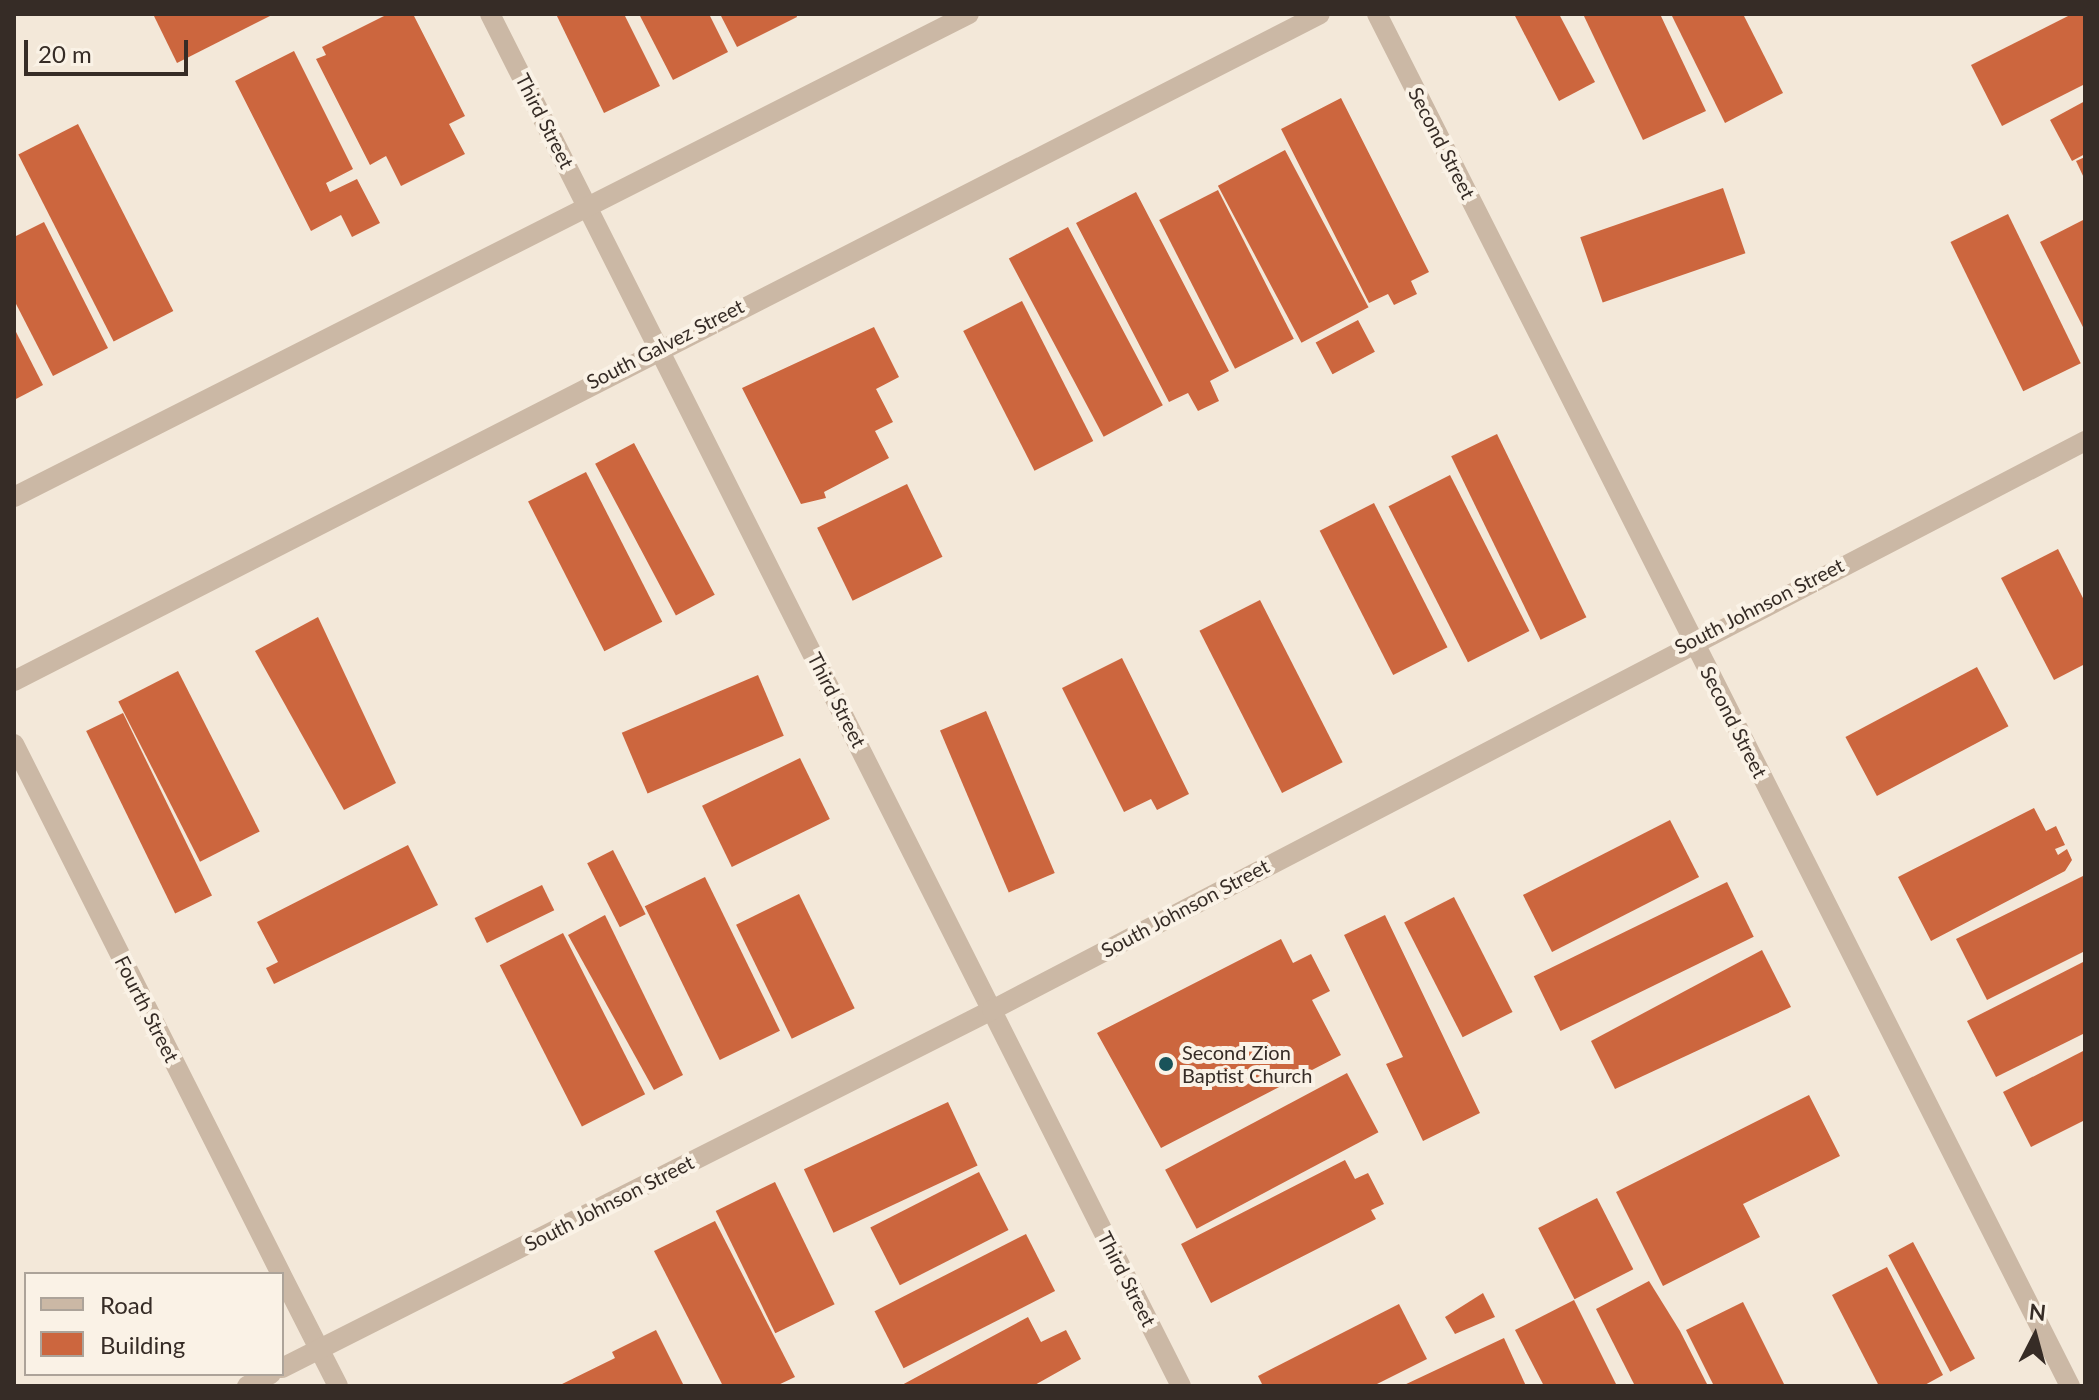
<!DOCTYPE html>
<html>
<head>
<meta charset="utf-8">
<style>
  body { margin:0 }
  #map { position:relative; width:2099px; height:1400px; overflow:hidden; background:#f3e8d9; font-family:Lato,sans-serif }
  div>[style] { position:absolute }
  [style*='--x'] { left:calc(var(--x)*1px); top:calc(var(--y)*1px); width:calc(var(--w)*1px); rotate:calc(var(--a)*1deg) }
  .building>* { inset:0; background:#cc663e; transform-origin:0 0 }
  .minor>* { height:20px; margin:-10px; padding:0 10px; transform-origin:10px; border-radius:10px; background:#cbb8a5 }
  .dots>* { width:22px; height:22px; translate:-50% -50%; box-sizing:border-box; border:4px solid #faf2e6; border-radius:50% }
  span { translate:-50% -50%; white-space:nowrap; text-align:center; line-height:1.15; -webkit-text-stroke:8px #faf2e6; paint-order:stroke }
  .street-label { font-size:20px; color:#362c26 }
  .poi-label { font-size:20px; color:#362c26 }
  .left { translate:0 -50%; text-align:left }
  .frame { position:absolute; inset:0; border:16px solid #362c26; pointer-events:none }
  .legend { position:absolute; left:24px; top:1272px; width:260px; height:104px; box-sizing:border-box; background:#faf2e6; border:2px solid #aca399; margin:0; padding:10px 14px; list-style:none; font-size:24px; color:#362c26 }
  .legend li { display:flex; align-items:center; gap:16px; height:40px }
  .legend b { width:40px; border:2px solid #aca399 }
  .north { position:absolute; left:1995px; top:1296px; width:80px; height:80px; -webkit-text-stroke:6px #faf2e6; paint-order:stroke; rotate:6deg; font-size:22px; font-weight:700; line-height:32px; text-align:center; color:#362c26 }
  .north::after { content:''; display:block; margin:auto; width:28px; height:36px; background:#362c26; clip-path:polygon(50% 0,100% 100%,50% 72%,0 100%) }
  .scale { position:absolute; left:24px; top:40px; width:164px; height:36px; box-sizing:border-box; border:4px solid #362c26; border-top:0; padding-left:10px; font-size:24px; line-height:28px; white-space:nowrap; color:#362c26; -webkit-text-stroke:6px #faf2e6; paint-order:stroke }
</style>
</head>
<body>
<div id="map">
  <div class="building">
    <i style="clip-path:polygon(153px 14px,274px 14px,177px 63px)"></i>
    <i style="clip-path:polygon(388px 14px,413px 14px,465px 116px,449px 124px,465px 154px,401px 186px,386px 156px,370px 165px,316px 59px,326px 55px,322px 47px)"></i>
    <i style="clip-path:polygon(556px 14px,624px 14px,660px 86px,604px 113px)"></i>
    <i style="clip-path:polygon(639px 14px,709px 14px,728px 52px,673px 80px)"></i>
    <i style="clip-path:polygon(720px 14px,796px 14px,797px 17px,737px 47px)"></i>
    <i style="clip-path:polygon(1514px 14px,1559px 14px,1595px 82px,1559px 101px)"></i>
    <i style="clip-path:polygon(1583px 14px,1660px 14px,1706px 111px,1643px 140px)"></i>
    <i style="clip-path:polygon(1671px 14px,1743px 14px,1783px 93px,1725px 123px)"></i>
    <i style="clip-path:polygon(2072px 14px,2085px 14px,2085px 84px,2002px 126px,1971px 65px)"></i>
    <i style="clip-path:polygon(294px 51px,353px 169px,326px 183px,330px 192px,357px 179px,380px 223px,352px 237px,341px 215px,311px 231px,235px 81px)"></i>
    <i style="clip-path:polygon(1341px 98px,1429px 272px,1411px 281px,1417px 294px,1394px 305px,1388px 294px,1369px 303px,1281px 129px)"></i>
    <i style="clip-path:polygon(2085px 101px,2085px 154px,2072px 161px,2050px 120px)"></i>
    <i style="left:78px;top:124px;width:210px;height:67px;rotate:63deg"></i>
    <i style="left:1285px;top:150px;width:178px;height:76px;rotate:62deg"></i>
    <i style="clip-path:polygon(2085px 157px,2085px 180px,2076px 161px)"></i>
    <i style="left:1723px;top:188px;width:69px;height:151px;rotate:71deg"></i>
    <i style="left:1218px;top:190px;width:167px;height:66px;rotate:63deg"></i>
    <i style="clip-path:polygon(1136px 192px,1229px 371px,1210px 381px,1219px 401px,1198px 411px,1188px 393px,1169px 402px,1076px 223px)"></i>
    <i style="left:2008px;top:214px;width:166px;height:64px;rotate:64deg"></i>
    <i style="clip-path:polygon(2085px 219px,2085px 331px,2040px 242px)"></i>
    <i style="clip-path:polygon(44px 222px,108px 348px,53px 376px,14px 300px,14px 237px)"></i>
    <i style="left:1068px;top:227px;width:202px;height:67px;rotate:62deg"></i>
    <i style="left:1022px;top:301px;width:157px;height:66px;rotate:63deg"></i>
    <i style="left:1358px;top:320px;width:36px;height:48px;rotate:62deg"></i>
    <i style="clip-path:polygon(874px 327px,899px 377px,876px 389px,893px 422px,875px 431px,889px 458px,824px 492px,826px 498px,801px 504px,742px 388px)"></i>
    <i style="clip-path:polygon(14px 328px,43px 385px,14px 400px)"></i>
    <i style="left:1497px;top:434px;width:204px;height:51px;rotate:64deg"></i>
    <i style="left:634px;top:443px;width:172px;height:44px;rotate:62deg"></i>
    <i style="left:586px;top:472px;width:168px;height:65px;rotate:63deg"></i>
    <i style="left:1450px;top:475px;width:175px;height:69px;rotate:63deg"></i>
    <i style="left:907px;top:484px;width:81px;height:100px;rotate:64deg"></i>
    <i style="left:1374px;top:503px;width:162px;height:61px;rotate:63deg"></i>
    <i style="clip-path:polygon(2058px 549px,2085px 602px,2085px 664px,2054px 680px,2001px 578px)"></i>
    <i style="left:1260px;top:600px;width:182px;height:68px;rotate:63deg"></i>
    <i style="clip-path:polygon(318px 617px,396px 783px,344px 810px,255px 651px)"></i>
    <i style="clip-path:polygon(1122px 658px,1189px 794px,1157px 810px,1151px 799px,1124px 812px,1062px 688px)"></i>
    <i style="left:1977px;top:667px;width:67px;height:149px;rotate:62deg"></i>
    <i style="left:178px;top:671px;width:180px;height:67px;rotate:63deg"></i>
    <i style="left:758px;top:675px;width:66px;height:148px;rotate:67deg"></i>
    <i style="left:986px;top:711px;width:176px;height:50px;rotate:67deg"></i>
    <i style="left:123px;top:713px;width:203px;height:41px;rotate:64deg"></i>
    <i style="left:800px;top:758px;width:68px;height:109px;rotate:64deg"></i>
    <i style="clip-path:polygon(2034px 808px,2046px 831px,2056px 826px,2065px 845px,2055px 849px,2058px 855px,2067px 849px,2072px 860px,2065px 871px,1931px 941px,1898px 877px)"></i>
    <i style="left:1670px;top:820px;width:64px;height:165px;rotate:63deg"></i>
    <i style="clip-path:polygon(408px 845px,438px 905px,274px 984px,266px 968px,278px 962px,257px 922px)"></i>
    <i style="left:613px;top:850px;width:72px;height:29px;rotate:63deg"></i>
    <i style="clip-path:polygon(2085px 875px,2085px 951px,1987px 1000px,1956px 939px)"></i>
    <i style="left:705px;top:877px;width:171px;height:67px;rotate:64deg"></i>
    <i style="left:1727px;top:882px;width:61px;height:215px;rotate:64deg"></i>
    <i style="left:542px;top:885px;width:28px;height:75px;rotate:64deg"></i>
    <i style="left:799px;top:894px;width:127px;height:70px;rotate:64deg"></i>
    <i style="left:1454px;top:897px;width:129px;height:56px;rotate:63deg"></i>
    <i style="clip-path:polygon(605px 915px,683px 1075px,654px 1090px,568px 935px)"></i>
    <i style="clip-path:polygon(1385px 915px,1480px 1113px,1423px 1141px,1386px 1064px,1403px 1057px,1344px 935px)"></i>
    <i style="left:563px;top:933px;width:181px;height:71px;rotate:63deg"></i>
    <i style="clip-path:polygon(1281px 939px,1293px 963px,1311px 954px,1330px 991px,1312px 1000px,1341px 1055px,1161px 1148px,1097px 1033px)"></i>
    <i style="clip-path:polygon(1762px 950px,1791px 1007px,1615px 1089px,1591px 1041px)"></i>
    <i style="clip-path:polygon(2085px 961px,2085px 1033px,1996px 1077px,1967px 1021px)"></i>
    <i style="clip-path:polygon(2085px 1050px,2085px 1120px,2031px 1147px,2003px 1092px)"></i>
    <i style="left:1347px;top:1073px;width:67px;height:206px;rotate:62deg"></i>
    <i style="clip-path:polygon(1809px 1095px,1840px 1156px,1743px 1204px,1760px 1237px,1663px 1286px,1616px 1192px)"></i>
    <i style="left:948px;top:1102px;width:70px;height:159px;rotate:65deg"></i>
    <i style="clip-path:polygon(1345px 1160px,1355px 1179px,1368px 1173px,1384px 1204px,1371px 1210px,1376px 1219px,1211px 1303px,1181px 1244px)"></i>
    <i style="left:979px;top:1172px;width:65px;height:122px;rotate:63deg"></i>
    <i style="left:775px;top:1182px;width:136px;height:66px;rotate:64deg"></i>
    <i style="left:1597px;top:1198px;width:80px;height:66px;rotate:63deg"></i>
    <i style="clip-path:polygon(715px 1221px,795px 1377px,776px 1386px,723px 1386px,654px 1251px)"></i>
    <i style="left:1026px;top:1234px;width:64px;height:170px;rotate:63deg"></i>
    <i style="left:1913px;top:1242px;width:132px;height:28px;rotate:62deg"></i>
    <i style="clip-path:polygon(1887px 1267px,1943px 1375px,1923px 1386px,1879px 1386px,1832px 1295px)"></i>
    <i style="clip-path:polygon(1649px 1281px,1680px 1331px,1708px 1386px,1635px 1386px,1596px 1309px)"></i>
    <i style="clip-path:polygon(1483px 1293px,1495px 1317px,1455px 1334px,1445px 1317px)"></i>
    <i style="clip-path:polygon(1574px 1300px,1617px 1386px,1544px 1386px,1515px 1330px)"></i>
    <i style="clip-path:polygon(1743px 1302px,1785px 1386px,1714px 1386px,1686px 1330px)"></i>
    <i style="clip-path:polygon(1399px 1304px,1427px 1359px,1373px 1386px,1263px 1386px,1258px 1376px)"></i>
    <i style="clip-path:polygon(1028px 1317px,1041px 1342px,1066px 1330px,1081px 1359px,1033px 1386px,900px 1386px)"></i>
    <i style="clip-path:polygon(656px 1330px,684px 1386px,558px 1386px,615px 1358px,612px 1352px)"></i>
    <i style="clip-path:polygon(1504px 1338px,1526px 1386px,1402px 1386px)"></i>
  </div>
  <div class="minor">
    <i style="--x:490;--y:14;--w:1536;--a:63.27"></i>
    <i style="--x:1377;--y:14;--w:1537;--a:63.2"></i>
    <i style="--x:14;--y:497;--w:1070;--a:-26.83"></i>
    <i style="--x:14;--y:681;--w:1466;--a:-27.05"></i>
    <i style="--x:14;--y:744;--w:593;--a:63.26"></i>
    <i style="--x:282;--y:1276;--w:123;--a:63"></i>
    <i style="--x:282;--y:1368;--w:795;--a:-26.76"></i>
    <i style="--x:992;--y:1010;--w:1232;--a:-27.5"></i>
    <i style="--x:247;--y:1386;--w:27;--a:-27"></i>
  </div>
  <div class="dots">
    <i style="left:1166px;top:1064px;background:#1a535a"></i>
  </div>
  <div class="street-label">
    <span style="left:545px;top:121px;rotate:63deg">Third Street</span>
    <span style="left:1442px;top:143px;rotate:63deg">Second Street</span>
    <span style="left:665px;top:344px;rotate:-27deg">South Galvez Street</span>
    <span style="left:1759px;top:606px;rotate:-27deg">South Johnson Street</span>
    <span style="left:837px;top:700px;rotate:63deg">Third Street</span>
    <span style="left:1734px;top:722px;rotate:63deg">Second Street</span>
    <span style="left:1185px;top:908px;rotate:-28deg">South Johnson Street</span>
    <span style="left:147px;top:1009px;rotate:63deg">Fourth Street</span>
    <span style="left:609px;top:1203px;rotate:-27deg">South Johnson Street</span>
    <span style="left:1127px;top:1279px;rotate:63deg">Third Street</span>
  </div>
  <div class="poi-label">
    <span class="left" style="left:1182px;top:1064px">Second Zion<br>Baptist Church</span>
  </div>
  <div class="frame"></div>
  <ul class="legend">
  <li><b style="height:10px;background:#cbb8a5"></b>Road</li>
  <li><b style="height:22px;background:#cc663e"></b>Building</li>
  </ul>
  <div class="north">N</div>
  <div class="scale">20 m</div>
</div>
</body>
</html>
